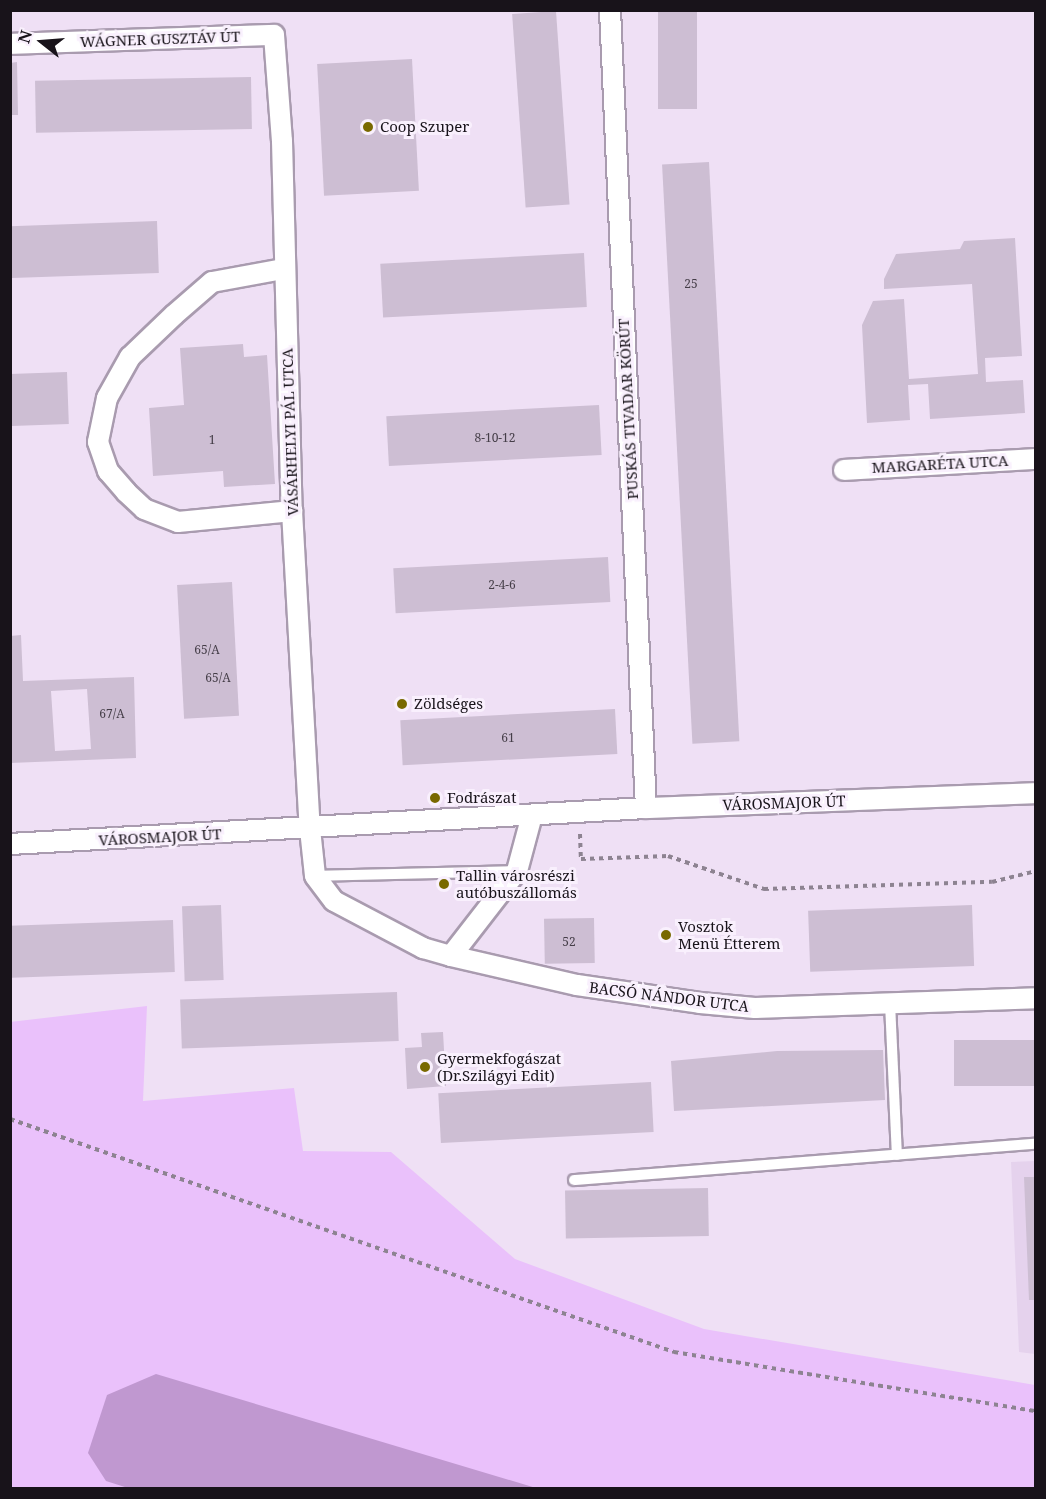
<!DOCTYPE html>
<html>
<head>
<meta charset="utf-8">
<style>
  body { margin:0 }
  #map { position:relative; width:1046px; height:1499px; overflow:hidden; background:#efe0f5; font-family:"Noto Serif",serif }
  div>[style] { position:absolute }
  [style*='--x'] { left:calc(var(--x)*1px); top:calc(var(--y)*1px); width:calc(var(--w)*1px); rotate:calc(var(--a)*1deg) }
  .built>* { inset:0; background:#e5d2ed }
  .green>* { inset:0; background:#eac1fb }
  .forest>* { inset:0; background:#c098d0 }
  .building>* { inset:0; background:#cdbed3; transform-origin:0 0 }
  .path>* { height:4px; margin-top:-2px; transform-origin:0; background:repeating-linear-gradient(90deg,#8d8391 0 4.5px,transparent 0 9px) }
  .roads { filter:drop-shadow(2px 0 #a99baf) drop-shadow(-2px 0 #a99baf) drop-shadow(0 2px #a99baf) drop-shadow(0 -2px #a99baf) }
  .service>* { height:10px; margin:-5px; padding:0 5px; transform-origin:5px; border-radius:5px; background:#fff }
  .minor>* { height:20px; margin:-10px; padding:0 10px; transform-origin:10px; border-radius:10px; background:#fff }
  .dots>* { width:16px; height:16px; translate:-50% -50%; box-sizing:border-box; border:3px solid #f9f0fd; border-radius:50% }
  span { translate:-50% -50%; white-space:nowrap; text-align:center; line-height:1.15; -webkit-text-stroke:6px #f9f0fd; paint-order:stroke }
  .number-label { font-size:12px; color:#453e48 }
  .number-label span { -webkit-text-stroke-width:0 }
  .street-label { font-size:15px; color:#18131a }
  .poi-label { font-size:15px; color:#18131a }
  .left { translate:0 -50%; text-align:left }
  .frame { position:absolute; inset:0; border:12px solid #18131a; pointer-events:none }
  .north { position:absolute; left:12px; top:12px; width:60px; height:60px; -webkit-text-stroke:4px #f9f0fd; paint-order:stroke; rotate:287deg; font-size:16px; font-weight:700; line-height:24px; text-align:center; color:#18131a }
  .north::after { content:''; display:block; margin:auto; width:21px; height:27px; background:#18131a; clip-path:polygon(50% 0,100% 100%,50% 72%,0 100%) }
</style>
</head>
<body>
<div id="map">
  <div class="built">
    <i style="clip-path:polygon(1035px 1161px,1035px 1354px,1019px 1352px,1011px 1162px)"></i>
  </div>
  <div class="green">
    <i style="clip-path:polygon(147px 1006px,143px 1101px,294px 1088px,303px 1151px,391px 1152px,515px 1259px,704px 1329px,1035px 1385px,1035px 1488px,11px 1488px,10px 1022px)"></i>
  </div>
  <div class="forest">
    <i style="clip-path:polygon(156px 1374px,536px 1488px,128px 1488px,106px 1481px,88px 1453px,107px 1395px)"></i>
  </div>
  <div class="building">
    <i style="left:658px;top:10px;width:39px;height:99px"></i>
    <i style="left:556px;top:11px;width:194px;height:44px;rotate:86deg"></i>
    <i style="left:412px;top:59px;width:132px;height:95px;rotate:87deg"></i>
    <i style="clip-path:polygon(17px 62px,18px 115px,10px 115px,10px 63px)"></i>
    <i style="left:251px;top:77px;width:52px;height:216px;rotate:89deg"></i>
    <i style="left:709px;top:162px;width:580px;height:47px;rotate:87deg"></i>
    <i style="left:157px;top:221px;width:52px;height:147px;rotate:88deg"></i>
    <i style="clip-path:polygon(1015px 238px,1022px 356px,985px 358px,986px 382px,1023px 380px,1025px 413px,930px 419px,928px 384px,908px 385px,910px 420px,867px 423px,862px 325px,873px 301px,904px 299px,909px 379px,978px 374px,972px 284px,884px 289px,884px 279px,896px 254px,960px 249px,964px 241px)"></i>
    <i style="left:584px;top:253px;width:54px;height:204px;rotate:87deg"></i>
    <i style="clip-path:polygon(243px 344px,244px 357px,267px 355px,275px 484px,224px 487px,223px 471px,153px 476px,149px 408px,184px 405px,180px 348px)"></i>
    <i style="left:67px;top:372px;width:52px;height:57px;rotate:88deg"></i>
    <i style="left:599px;top:405px;width:50px;height:213px;rotate:87deg"></i>
    <i style="left:608px;top:557px;width:45px;height:215px;rotate:87deg"></i>
    <i style="left:232px;top:582px;width:134px;height:55px;rotate:87deg"></i>
    <i style="clip-path:polygon(evenodd,21px 635px,23px 681px,134px 677px,136px 758px,10px 763px,10px 636px,21px 635px,87px 689px,91px 749px,55px 751px,51px 691px,87px 689px)"></i>
    <i style="left:615px;top:709px;width:45px;height:215px;rotate:87deg"></i>
    <i style="left:221px;top:905px;width:75px;height:39px;rotate:88deg"></i>
    <i style="left:972px;top:905px;width:61px;height:164px;rotate:88deg"></i>
    <i style="left:594px;top:918px;width:45px;height:50px;rotate:89deg"></i>
    <i style="left:173px;top:920px;width:52px;height:163px;rotate:88deg"></i>
    <i style="left:397px;top:992px;width:49px;height:217px;rotate:88deg"></i>
    <i style="clip-path:polygon(443px 1032px,446px 1086px,407px 1089px,405px 1048px,422px 1047px,421px 1033px)"></i>
    <i style="left:1036px;top:1040px;width:46px;height:82px;rotate:90deg"></i>
    <i style="clip-path:polygon(883px 1050px,885px 1100px,674px 1111px,671px 1061px,777px 1051px)"></i>
    <i style="left:651px;top:1082px;width:50px;height:213px;rotate:87deg"></i>
    <i style="clip-path:polygon(1024px 1177px,1036px 1177px,1036px 1300px,1029px 1300px)"></i>
    <i style="left:708px;top:1188px;width:48px;height:143px;rotate:89deg"></i>
  </div>
  <div class="path">
    <i style="--x:580;--y:834;--w:25;--a:88"></i>
    <i style="--x:581;--y:859;--w:87;--a:-2"></i>
    <i style="--x:668;--y:856;--w:102;--a:19"></i>
    <i style="--x:764;--y:889;--w:228;--a:-1.8"></i>
    <i style="--x:992;--y:882;--w:45;--a:-14"></i>
    <i style="--x:10;--y:1119;--w:704;--a:19.34"></i>
    <i style="--x:674;--y:1352;--w:367;--a:9.3"></i>
  </div>
  <div class="roads">
    <div class="service">
      <i style="--x:315;--y:876;--w:202;--a:-1.4"></i>
      <i style="--x:890;--y:1003;--w:152;--a:87.4"></i>
      <i style="--x:574;--y:1180;--w:463;--a:-4.5"></i>
    </div>
    <div class="minor">
      <i style="--x:610;--y:10;--w:799;--a:87.42"></i>
      <i style="--x:10;--y:44;--w:264;--a:-2"></i>
      <i style="--x:274;--y:35;--w:106;--a:85.7"></i>
      <i style="--x:282;--y:141;--w:370;--a:88.5"></i>
      <i style="--x:292;--y:511;--w:319;--a:86.8"></i>
      <i style="--x:310;--y:829;--w:47;--a:83.9"></i>
      <i style="--x:315;--y:876;--w:31;--a:53"></i>
      <i style="--x:334;--y:901;--w:101;--a:27.8"></i>
      <i style="--x:423;--y:948;--w:29;--a:16"></i>
      <i style="--x:451;--y:956;--w:129;--a:13"></i>
      <i style="--x:577;--y:985;--w:124;--a:8.3"></i>
      <i style="--x:700;--y:1003;--w:55;--a:5.2"></i>
      <i style="--x:755;--y:1008;--w:281;--a:-2"></i>
      <i style="--x:283;--y:269;--w:72;--a:169.6"></i>
      <i style="--x:212;--y:282;--w:50;--a:139"></i>
      <i style="--x:174;--y:315;--w:61;--a:136.3"></i>
      <i style="--x:130;--y:357;--w:47;--a:119.3"></i>
      <i style="--x:107;--y:398;--w:45;--a:101.6"></i>
      <i style="--x:98;--y:442;--w:31;--a:71"></i>
      <i style="--x:108;--y:471;--w:28;--a:49"></i>
      <i style="--x:126;--y:492;--w:25;--a:43"></i>
      <i style="--x:144;--y:509;--w:36;--a:21"></i>
      <i style="--x:178;--y:522;--w:115;--a:-5.5"></i>
      <i style="--x:844;--y:470;--w:192;--a:-3.3"></i>
      <i style="--x:10;--y:844;--w:637;--a:-3.24"></i>
      <i style="--x:646;--y:808;--w:390;--a:-2.2"></i>
      <i style="--x:451;--y:956;--w:108;--a:-52.2"></i>
      <i style="--x:517;--y:871;--w:58;--a:-75"></i>
    </div>
  </div>
  <div class="dots">
    <i style="left:368px;top:127px;background:#796900"></i>
    <i style="left:402px;top:704px;background:#796900"></i>
    <i style="left:435px;top:798px;background:#796900"></i>
    <i style="left:444px;top:884px;background:#796900"></i>
    <i style="left:666px;top:935px;background:#796900"></i>
    <i style="left:425px;top:1067px;background:#796900"></i>
  </div>
  <div class="number-label">
    <span style="left:691px;top:284px">25</span>
    <span style="left:495px;top:438px">8-10-12</span>
    <span style="left:212px;top:440px">1</span>
    <span style="left:502px;top:585px">2-4-6</span>
    <span style="left:207px;top:650px">65/A</span>
    <span style="left:218px;top:678px">65/A</span>
    <span style="left:112px;top:714px">67/A</span>
    <span style="left:508px;top:738px">61</span>
    <span style="left:569px;top:942px">52</span>
  </div>
  <div class="street-label">
    <span style="left:160px;top:39px;rotate:-2deg">WÁGNER GUSZTÁV ÚT</span>
    <span style="left:628px;top:409px;rotate:-93deg">PUSKÁS TIVADAR KÖRÚT</span>
    <span style="left:290px;top:432px;rotate:-92deg">VÁSÁRHELYI PÁL UTCA</span>
    <span style="left:940px;top:464px;rotate:-3deg">MARGARÉTA UTCA</span>
    <span style="left:784px;top:803px;rotate:-2deg">VÁROSMAJOR ÚT</span>
    <span style="left:160px;top:837px;rotate:-3deg">VÁROSMAJOR ÚT</span>
    <span style="left:669px;top:997px;rotate:7deg">BACSÓ NÁNDOR UTCA</span>
  </div>
  <div class="poi-label">
    <span class="left" style="left:380px;top:127px">Coop Szuper</span>
    <span class="left" style="left:414px;top:704px">Zöldséges</span>
    <span class="left" style="left:447px;top:798px">Fodrászat</span>
    <span class="left" style="left:456px;top:884px">Tallin városrészi<br>autóbuszállomás</span>
    <span class="left" style="left:678px;top:935px">Vosztok<br>Menü Étterem</span>
    <span class="left" style="left:437px;top:1067px">Gyermekfogászat<br>(Dr.Szilágyi Edit)</span>
  </div>
  <div class="frame"></div>
  <div class="north">N</div>
</div>
</body>
</html>
